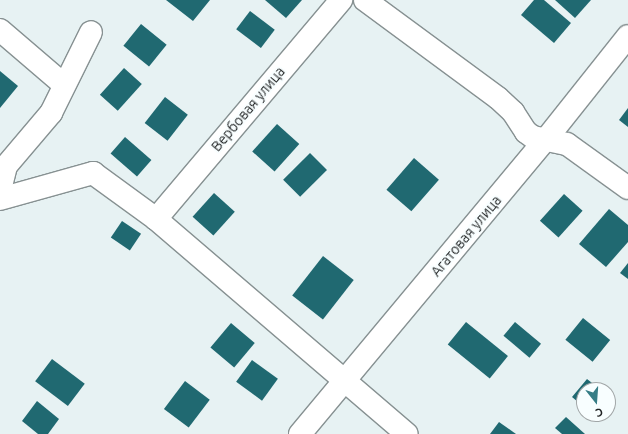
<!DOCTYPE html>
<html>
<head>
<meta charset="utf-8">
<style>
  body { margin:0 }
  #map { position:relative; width:628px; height:434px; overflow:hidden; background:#e7f2f3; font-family:Ubuntu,sans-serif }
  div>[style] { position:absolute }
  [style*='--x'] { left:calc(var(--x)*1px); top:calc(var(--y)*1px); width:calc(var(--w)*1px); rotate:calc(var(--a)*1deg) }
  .building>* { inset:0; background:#206971; transform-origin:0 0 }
  .roads { filter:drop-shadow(1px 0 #879192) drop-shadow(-1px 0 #879192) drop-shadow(0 1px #879192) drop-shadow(0 -1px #879192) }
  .minor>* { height:22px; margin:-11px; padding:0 11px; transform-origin:11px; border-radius:11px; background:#fff }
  span { translate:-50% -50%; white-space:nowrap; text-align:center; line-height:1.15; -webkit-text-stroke:4px #f8feff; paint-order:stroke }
  .street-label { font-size:14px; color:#1f2223 }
  .north { position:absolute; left:576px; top:382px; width:40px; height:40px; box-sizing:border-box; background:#f8feff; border:1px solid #a1a6a7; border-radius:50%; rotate:163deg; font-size:11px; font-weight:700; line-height:16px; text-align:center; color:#1f2223 }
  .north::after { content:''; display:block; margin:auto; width:14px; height:18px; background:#367d86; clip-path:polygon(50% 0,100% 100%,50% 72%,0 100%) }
</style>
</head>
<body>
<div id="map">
  <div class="building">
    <i style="clip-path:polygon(166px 0,210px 0,193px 21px)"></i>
    <i style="clip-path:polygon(265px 0,302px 0,286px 18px)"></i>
    <i style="clip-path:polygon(534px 0,544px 0,571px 23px,554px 43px,521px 15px)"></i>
    <i style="clip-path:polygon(555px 0,591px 0,575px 18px)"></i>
    <i style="left:250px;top:11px;width:31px;height:23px;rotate:37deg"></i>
    <i style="left:141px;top:24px;width:33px;height:28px;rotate:39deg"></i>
    <i style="left:124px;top:68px;width:24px;height:36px;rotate:42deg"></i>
    <i style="clip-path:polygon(0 71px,18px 86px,0 108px)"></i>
    <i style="left:165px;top:97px;width:29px;height:33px;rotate:38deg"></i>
    <i style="clip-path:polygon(628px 108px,628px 127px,619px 120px)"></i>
    <i style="left:277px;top:124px;width:30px;height:37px;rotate:42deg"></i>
    <i style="left:125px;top:137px;width:35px;height:22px;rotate:41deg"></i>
    <i style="left:310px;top:153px;width:24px;height:38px;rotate:45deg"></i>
    <i style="left:414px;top:158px;width:33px;height:42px;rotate:41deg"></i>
    <i style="left:214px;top:193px;width:28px;height:32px;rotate:42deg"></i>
    <i style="left:564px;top:194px;width:25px;height:36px;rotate:42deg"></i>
    <i style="clip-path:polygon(609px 209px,628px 225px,628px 242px,606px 267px,579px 244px)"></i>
    <i style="left:122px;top:221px;width:23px;height:20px;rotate:34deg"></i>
    <i style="left:323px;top:256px;width:39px;height:50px;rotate:38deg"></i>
    <i style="clip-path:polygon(628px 263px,628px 279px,620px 273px)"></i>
    <i style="left:583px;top:318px;width:35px;height:28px;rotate:39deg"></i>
    <i style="left:466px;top:322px;width:54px;height:29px;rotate:39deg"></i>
    <i style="left:515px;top:322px;width:34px;height:18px;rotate:40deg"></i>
    <i style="left:231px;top:323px;width:31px;height:32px;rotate:40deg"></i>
    <i style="left:52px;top:359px;width:41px;height:28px;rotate:37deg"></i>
    <i style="left:252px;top:360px;width:32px;height:27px;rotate:36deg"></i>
    <i style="clip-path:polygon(587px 379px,601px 390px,584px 390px,584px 407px,572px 397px)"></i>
    <i style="left:185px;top:381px;width:31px;height:35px;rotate:37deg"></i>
    <i style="clip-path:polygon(37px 401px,59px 419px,48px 434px,38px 434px,22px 421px)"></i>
    <i style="clip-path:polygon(566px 417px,585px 434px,562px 434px,555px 428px)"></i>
    <i style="clip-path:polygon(499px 422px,516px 434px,490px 434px)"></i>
  </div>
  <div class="roads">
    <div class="minor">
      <i style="--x:365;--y:0;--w:165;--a:36.4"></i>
      <i style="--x:498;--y:98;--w:21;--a:43"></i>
      <i style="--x:513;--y:112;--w:24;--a:57"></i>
      <i style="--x:526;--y:132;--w:9;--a:36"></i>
      <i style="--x:533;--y:137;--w:35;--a:12"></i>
      <i style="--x:567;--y:144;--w:75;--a:35.8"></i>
      <i style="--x:0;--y:30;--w:83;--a:40.6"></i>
      <i style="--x:0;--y:190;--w:25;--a:-76"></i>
      <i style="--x:6;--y:166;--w:70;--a:-49.7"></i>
      <i style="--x:51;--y:113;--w:90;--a:-63.7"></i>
      <i style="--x:0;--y:199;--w:97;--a:-15.6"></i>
      <i style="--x:93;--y:173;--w:78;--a:36.1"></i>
      <i style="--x:156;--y:219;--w:330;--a:40.6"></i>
      <i style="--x:156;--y:219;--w:287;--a:-49.8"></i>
      <i style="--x:300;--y:434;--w:386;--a:-50.2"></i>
      <i style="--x:547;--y:138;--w:130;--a:-51.5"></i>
    </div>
  </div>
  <div class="street-label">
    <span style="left:248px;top:109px;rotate:-50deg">Вербовая улица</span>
    <span style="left:466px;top:236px;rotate:-50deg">Агатовая улица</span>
  </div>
  <div class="north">С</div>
</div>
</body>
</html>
